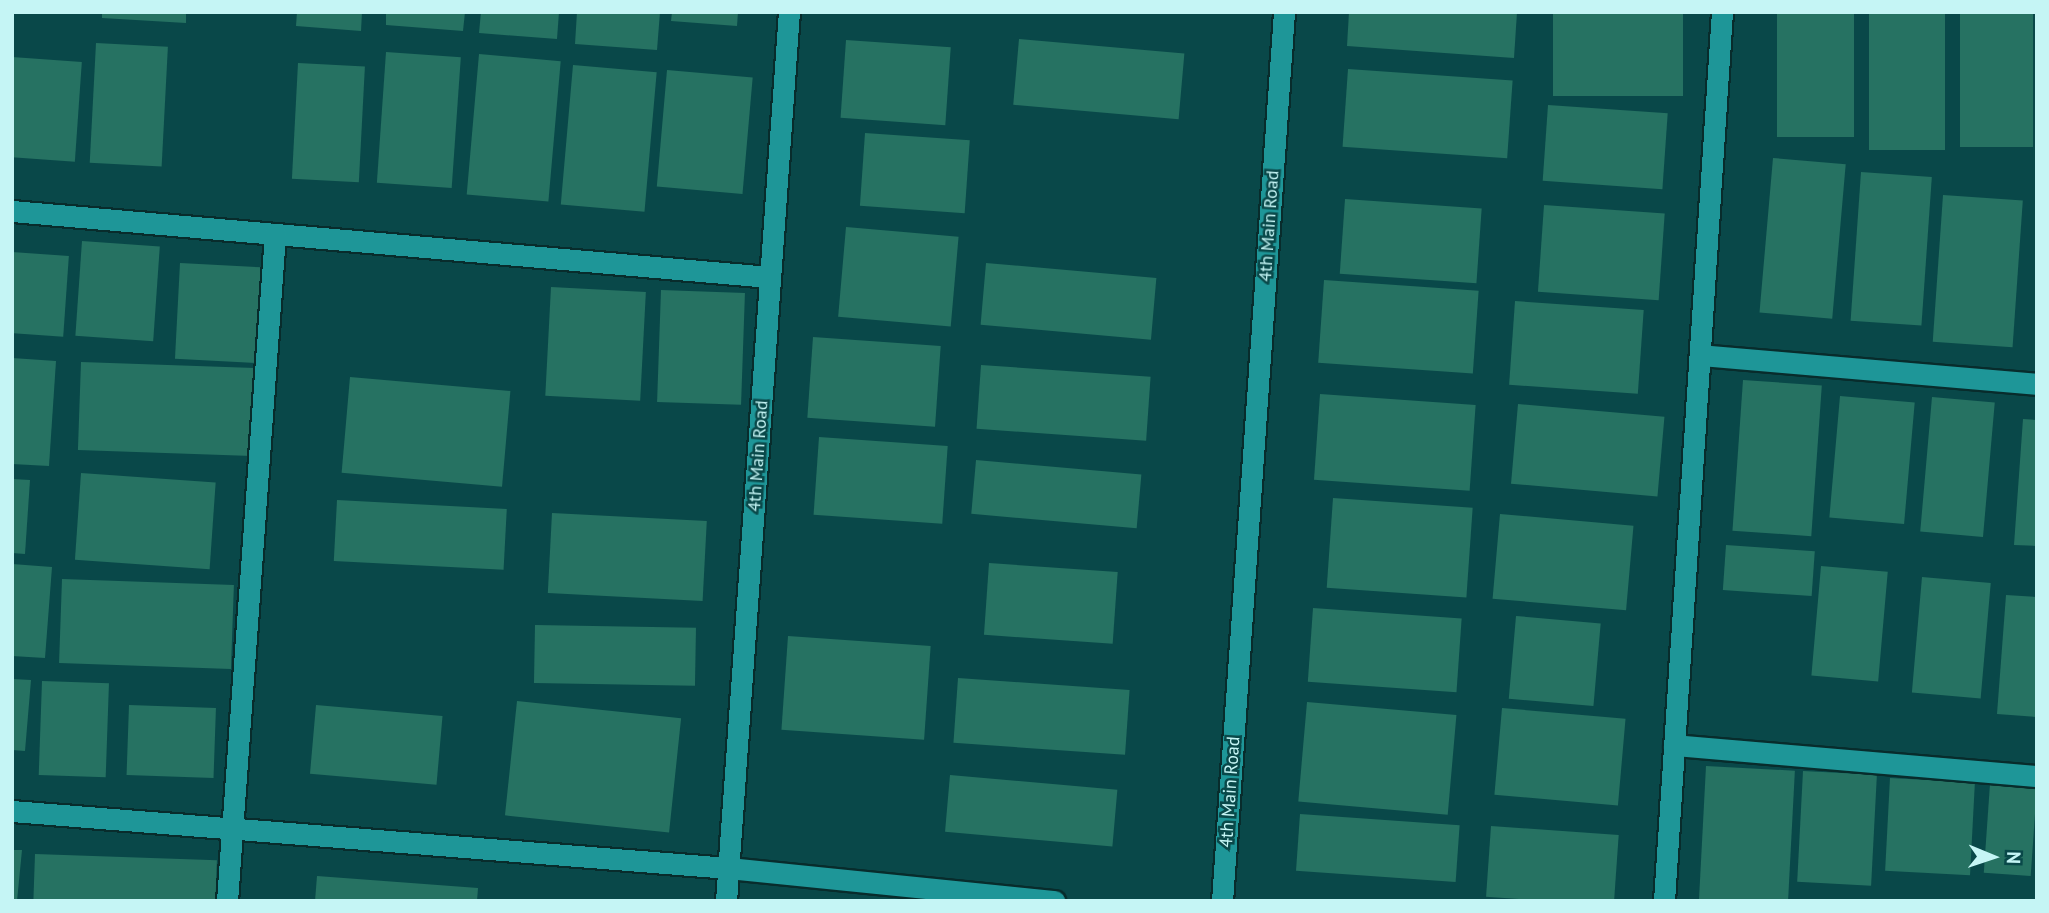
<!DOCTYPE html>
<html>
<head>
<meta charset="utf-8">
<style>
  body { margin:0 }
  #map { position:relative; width:2049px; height:913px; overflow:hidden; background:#094849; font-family:"PT Sans",sans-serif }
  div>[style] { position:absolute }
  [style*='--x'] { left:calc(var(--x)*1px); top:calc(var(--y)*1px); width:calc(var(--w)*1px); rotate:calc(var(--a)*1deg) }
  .building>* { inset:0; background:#267262; transform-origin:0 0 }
  .roads { filter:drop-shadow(2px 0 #082c2c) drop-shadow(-2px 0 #082c2c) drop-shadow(0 2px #082c2c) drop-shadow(0 -2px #082c2c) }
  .minor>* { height:21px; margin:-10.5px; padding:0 10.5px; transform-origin:10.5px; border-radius:10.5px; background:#1e9698 }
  span { translate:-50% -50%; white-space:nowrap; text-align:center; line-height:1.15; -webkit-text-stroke:5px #094849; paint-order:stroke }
  .street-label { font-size:18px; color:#c5f5f5 }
  .frame { position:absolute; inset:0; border:14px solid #c5f5f5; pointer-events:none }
  .north { position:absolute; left:1958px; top:822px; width:70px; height:70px; -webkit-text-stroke:5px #094849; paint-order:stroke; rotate:92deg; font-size:19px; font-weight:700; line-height:28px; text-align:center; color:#c5f5f5 }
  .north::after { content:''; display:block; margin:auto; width:24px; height:32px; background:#c5f5f5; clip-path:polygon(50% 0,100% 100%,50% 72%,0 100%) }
</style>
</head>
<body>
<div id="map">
  <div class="building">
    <i style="clip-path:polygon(102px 12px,186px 12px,186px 23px,102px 18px)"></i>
    <i style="clip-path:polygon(297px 12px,362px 12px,361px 31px,296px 26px)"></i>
    <i style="clip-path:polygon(386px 12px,465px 12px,463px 31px,386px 25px)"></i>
    <i style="clip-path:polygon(481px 12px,559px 12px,557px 39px,479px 33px)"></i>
    <i style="clip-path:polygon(577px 12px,660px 12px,657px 50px,575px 44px)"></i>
    <i style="clip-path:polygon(672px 12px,738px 12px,737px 26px,671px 21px)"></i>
    <i style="clip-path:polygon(1349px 12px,1517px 12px,1514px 58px,1347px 46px)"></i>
    <i style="left:1553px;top:12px;width:130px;height:84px"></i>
    <i style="left:1777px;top:12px;width:77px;height:125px"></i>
    <i style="left:1869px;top:12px;width:76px;height:138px"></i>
    <i style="left:1960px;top:12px;width:73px;height:135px"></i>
    <i style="left:1019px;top:39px;width:166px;height:66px;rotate:5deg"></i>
    <i style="left:846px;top:40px;width:105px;height:78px;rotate:4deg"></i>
    <i style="left:96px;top:43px;width:72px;height:120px;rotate:3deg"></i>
    <i style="left:386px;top:52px;width:75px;height:131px;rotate:4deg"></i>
    <i style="left:479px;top:54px;width:82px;height:141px;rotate:5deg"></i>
    <i style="left:12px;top:57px;width:70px;height:100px;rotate:4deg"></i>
    <i style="left:298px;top:63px;width:67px;height:116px;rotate:3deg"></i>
    <i style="left:573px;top:65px;width:84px;height:140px;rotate:5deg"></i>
    <i style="left:1348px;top:69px;width:165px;height:78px;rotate:4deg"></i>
    <i style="left:667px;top:70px;width:86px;height:117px;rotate:5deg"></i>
    <i style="left:1548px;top:105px;width:120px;height:76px;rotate:4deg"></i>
    <i style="left:865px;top:133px;width:105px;height:73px;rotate:4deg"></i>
    <i style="left:1773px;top:158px;width:73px;height:155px;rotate:5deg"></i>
    <i style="left:1861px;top:172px;width:71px;height:149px;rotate:4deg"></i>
    <i style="left:1943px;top:195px;width:80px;height:147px;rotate:4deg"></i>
    <i style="left:1345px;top:199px;width:137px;height:75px;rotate:4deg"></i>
    <i style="left:1544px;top:205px;width:121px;height:87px;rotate:4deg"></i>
    <i style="left:846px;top:227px;width:113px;height:90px;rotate:5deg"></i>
    <i style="left:82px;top:241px;width:78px;height:95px;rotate:4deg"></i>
    <i style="left:12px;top:252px;width:57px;height:81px;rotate:4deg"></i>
    <i style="left:180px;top:263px;width:82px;height:96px;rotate:3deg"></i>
    <i style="left:986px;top:263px;width:171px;height:62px;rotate:5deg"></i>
    <i style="left:1324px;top:280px;width:155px;height:83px;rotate:4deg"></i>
    <i style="left:551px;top:287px;width:95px;height:109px;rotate:3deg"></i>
    <i style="left:661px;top:290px;width:84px;height:112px;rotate:2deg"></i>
    <i style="left:1515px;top:301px;width:129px;height:84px;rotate:4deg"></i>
    <i style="left:813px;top:337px;width:128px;height:81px;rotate:4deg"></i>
    <i style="clip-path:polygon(12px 358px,56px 361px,49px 466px,12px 464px)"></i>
    <i style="left:81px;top:362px;width:174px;height:88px;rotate:2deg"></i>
    <i style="left:981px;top:365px;width:170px;height:64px;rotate:4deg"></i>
    <i style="left:350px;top:377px;width:161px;height:96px;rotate:5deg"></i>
    <i style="left:1743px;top:380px;width:79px;height:151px;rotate:4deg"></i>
    <i style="left:1320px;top:394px;width:156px;height:86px;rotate:4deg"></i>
    <i style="left:1840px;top:396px;width:75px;height:122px;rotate:5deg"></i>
    <i style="left:1932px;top:397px;width:63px;height:135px;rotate:5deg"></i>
    <i style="left:1518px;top:404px;width:147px;height:80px;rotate:5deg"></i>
    <i style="clip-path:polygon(2023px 419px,2037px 420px,2037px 546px,2014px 545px)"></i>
    <i style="left:819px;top:437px;width:129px;height:78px;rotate:4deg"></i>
    <i style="left:976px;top:460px;width:166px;height:54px;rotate:5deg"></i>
    <i style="left:81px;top:473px;width:135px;height:87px;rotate:4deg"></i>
    <i style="clip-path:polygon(12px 479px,30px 480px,25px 554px,12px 553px)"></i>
    <i style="left:1333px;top:498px;width:140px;height:90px;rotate:4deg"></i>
    <i style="left:337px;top:500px;width:170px;height:61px;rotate:3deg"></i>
    <i style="left:552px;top:513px;width:155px;height:80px;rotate:3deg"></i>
    <i style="left:1500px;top:514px;width:134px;height:85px;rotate:5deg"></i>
    <i style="left:1726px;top:545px;width:89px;height:45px;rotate:4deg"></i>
    <i style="left:989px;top:563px;width:129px;height:72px;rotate:4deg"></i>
    <i style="clip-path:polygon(12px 564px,52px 567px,45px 658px,12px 656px)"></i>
    <i style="left:1821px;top:566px;width:67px;height:110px;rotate:5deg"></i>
    <i style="left:1922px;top:577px;width:69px;height:116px;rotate:5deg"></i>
    <i style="left:62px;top:579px;width:172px;height:84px;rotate:2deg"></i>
    <i style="clip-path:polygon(2006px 595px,2037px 597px,2037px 717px,1997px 714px)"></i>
    <i style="left:1313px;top:608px;width:149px;height:74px;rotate:4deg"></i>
    <i style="left:1516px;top:616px;width:85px;height:83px;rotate:5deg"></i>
    <i style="left:535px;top:625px;width:161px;height:58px;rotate:1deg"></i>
    <i style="left:788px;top:636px;width:143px;height:94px;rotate:4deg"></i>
    <i style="left:958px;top:678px;width:172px;height:65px;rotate:4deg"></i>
    <i style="clip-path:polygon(12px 679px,31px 680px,25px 751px,12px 750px)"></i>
    <i style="left:42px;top:681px;width:67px;height:94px;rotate:2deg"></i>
    <i style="left:517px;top:701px;width:165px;height:115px;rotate:6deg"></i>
    <i style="left:1307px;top:702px;width:150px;height:100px;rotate:5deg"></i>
    <i style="left:129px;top:705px;width:87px;height:70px;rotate:2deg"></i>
    <i style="left:316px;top:705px;width:127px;height:69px;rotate:5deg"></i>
    <i style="left:1502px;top:708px;width:124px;height:87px;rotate:5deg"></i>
    <i style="left:1706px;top:766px;width:89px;height:135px;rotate:3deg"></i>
    <i style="left:1803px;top:771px;width:74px;height:111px;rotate:3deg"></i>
    <i style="left:950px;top:775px;width:168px;height:57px;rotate:5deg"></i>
    <i style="left:1890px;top:778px;width:85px;height:93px;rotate:3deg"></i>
    <i style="left:1990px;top:784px;width:47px;height:89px;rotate:4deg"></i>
    <i style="left:1300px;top:814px;width:160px;height:57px;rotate:4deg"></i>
    <i style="left:1491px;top:826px;width:128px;height:71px;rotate:4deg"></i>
    <i style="clip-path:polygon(12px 850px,22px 850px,17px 901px,12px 901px)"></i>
    <i style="left:35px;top:854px;width:182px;height:47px;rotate:2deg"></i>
    <i style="clip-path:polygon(317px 876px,478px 888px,477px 901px,315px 901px)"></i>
  </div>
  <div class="roads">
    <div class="minor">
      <i style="--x:12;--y:211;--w:761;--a:4.98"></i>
      <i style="--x:1700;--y:355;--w:338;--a:4.9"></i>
      <i style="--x:1674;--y:745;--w:364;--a:4.9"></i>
      <i style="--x:12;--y:811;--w:719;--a:4.55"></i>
      <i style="--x:729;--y:868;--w:327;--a:5.8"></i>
      <i style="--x:227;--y:901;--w:669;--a:-85.88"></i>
      <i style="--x:726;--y:901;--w:891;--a:-85.95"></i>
      <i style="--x:1222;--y:901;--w:891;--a:-86.01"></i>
      <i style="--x:1664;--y:901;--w:891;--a:-86.27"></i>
    </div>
  </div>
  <div class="street-label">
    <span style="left:1269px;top:226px;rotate:-86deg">4th Main Road</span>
    <span style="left:758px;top:456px;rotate:-86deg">4th Main Road</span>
    <span style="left:1230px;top:792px;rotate:-86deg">4th Main Road</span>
  </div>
  <div class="frame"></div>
  <div class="north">N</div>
</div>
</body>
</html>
